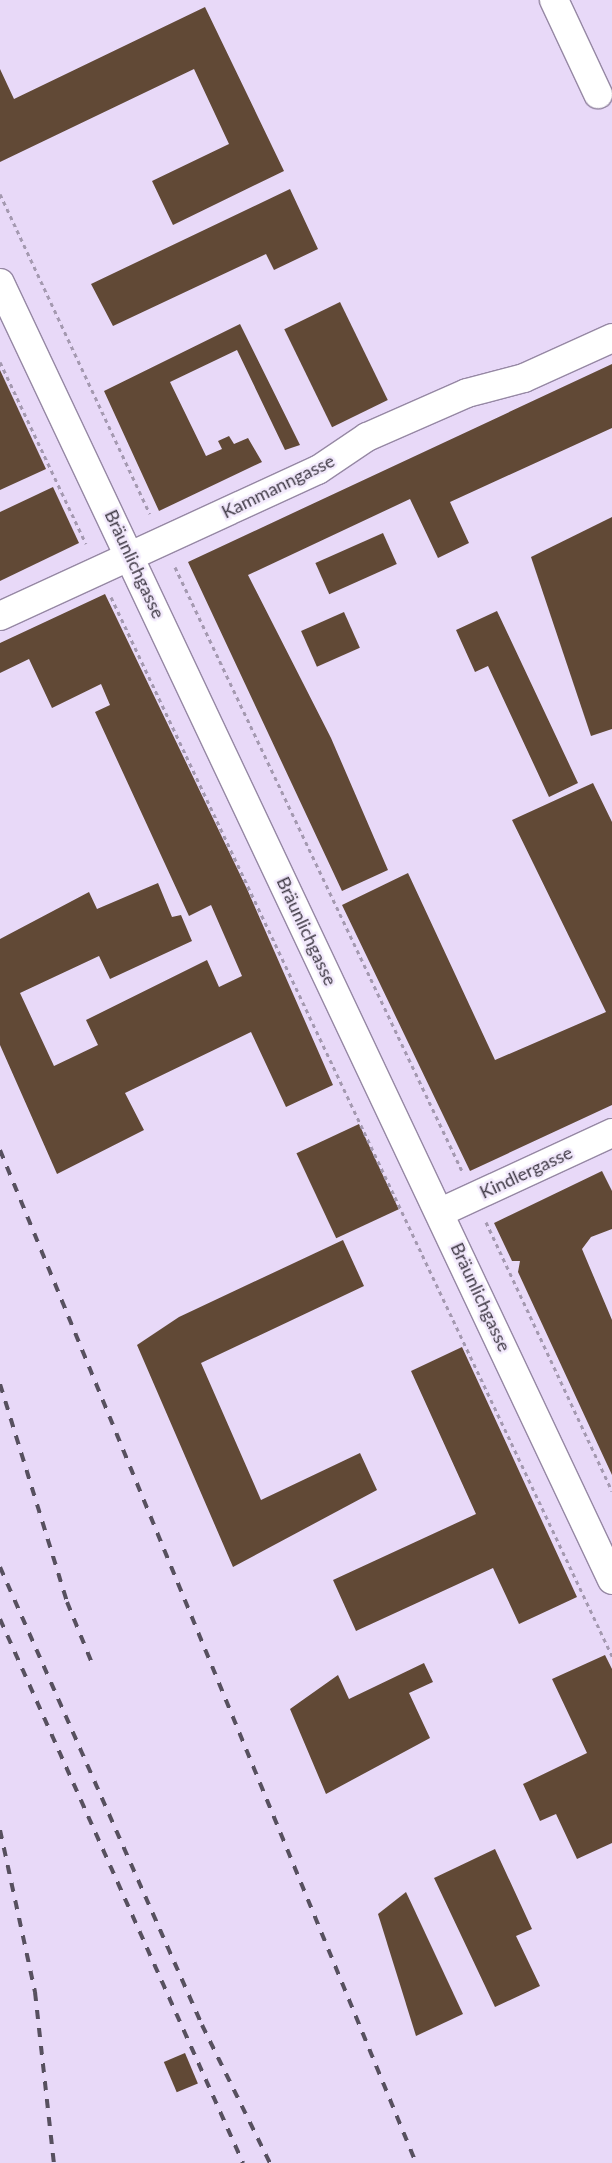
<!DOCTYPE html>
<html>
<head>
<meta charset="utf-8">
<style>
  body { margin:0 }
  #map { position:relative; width:612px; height:2163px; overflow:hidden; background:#e8d9f8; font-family:Lato,sans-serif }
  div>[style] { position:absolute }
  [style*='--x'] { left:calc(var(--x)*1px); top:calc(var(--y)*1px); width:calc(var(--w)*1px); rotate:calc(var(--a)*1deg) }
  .building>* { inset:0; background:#614936; transform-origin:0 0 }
  .path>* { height:3px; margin-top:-1.5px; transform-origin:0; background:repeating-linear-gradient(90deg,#a499b0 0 4px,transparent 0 8px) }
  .roads { filter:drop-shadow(1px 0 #9688a4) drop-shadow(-1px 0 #9688a4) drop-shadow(0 1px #9688a4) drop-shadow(0 -1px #9688a4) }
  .minor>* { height:28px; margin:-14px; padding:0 14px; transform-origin:14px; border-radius:14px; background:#fff }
  .rail>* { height:4px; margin-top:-2px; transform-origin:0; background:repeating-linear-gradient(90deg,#57505f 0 9px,transparent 0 18px) }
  span { translate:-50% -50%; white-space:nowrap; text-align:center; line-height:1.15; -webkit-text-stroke:5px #f2e9fc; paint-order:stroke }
  .street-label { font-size:18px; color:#3f3945 }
</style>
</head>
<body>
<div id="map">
  <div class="building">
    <i style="clip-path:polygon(205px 7px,284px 171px,173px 225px,152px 181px,229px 144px,194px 69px,0 162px,0 69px,14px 99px)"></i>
    <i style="clip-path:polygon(290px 189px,318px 249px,274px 270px,266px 254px,113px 326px,91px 284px)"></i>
    <i style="left:340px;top:302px;width:109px;height:62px;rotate:64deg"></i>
    <i style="clip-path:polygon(240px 324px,300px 445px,285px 450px,237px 350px,170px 382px,206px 456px,222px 449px,218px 441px,229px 436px,234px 444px,248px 438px,262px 462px,159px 511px,104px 391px)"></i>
    <i style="clip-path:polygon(612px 364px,612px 428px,450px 502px,469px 543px,438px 558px,410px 499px,248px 575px,331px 738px,388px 870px,342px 891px,188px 562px)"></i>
    <i style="clip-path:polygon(0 370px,46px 469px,0 490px)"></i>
    <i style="clip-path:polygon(53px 487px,79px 543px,0 581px,0 512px)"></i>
    <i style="clip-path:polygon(612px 517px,612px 729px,591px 736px,531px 557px)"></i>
    <i style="left:383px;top:533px;width:34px;height:74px;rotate:66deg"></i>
    <i style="clip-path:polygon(105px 594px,247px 889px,333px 1085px,286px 1107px,251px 1032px,125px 1093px,144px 1130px,57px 1174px,0 1045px,0 939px,89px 892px,97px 909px,158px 883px,172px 917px,181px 915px,192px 941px,110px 979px,99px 956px,20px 993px,54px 1066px,98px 1045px,86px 1020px,207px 960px,219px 987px,242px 976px,211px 905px,189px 916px,95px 712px,110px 705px,101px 684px,52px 708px,29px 659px,0 673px,0 643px)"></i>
    <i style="clip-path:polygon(497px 611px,578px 783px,549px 797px,488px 666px,475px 672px,456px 630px)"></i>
    <i style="left:344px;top:612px;width:39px;height:47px;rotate:66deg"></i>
    <i style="clip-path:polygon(593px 783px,612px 822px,612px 1105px,470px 1171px,342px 905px,408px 873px,495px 1060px,606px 1012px,512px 820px)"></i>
    <i style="left:359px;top:1124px;width:94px;height:69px;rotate:65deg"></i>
    <i style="clip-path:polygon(602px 1171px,612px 1191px,612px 1229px,591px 1237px,582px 1249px,612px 1320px,612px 1475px,518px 1272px,520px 1261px,512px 1261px,494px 1223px)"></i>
    <i style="clip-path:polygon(343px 1240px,364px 1286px,201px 1363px,261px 1500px,360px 1453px,377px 1490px,233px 1567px,137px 1345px,179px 1317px)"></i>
    <i style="clip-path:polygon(462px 1347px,577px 1597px,519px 1624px,493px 1568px,356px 1631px,333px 1580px,476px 1514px,411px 1371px)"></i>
    <i style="clip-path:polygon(605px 1655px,612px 1669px,612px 1843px,577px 1859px,556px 1814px,540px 1821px,523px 1784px,587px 1753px,552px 1679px)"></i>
    <i style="clip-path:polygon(424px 1663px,433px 1682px,409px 1693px,430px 1738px,326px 1794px,290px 1709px,338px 1675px,349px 1699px)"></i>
    <i style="clip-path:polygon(495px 1849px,532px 1929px,516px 1936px,540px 1986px,495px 2007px,434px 1878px)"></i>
    <i style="clip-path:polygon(406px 1892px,463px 2014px,416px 2036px,378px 1914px)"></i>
    <i style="left:185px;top:2053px;width:33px;height:23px;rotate:67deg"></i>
  </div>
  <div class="path">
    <i style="--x:0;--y:194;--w:353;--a:64.9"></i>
    <i style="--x:0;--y:362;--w:201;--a:64.7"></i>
    <i style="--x:175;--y:567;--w:669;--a:64.58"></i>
    <i style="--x:111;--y:597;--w:1172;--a:64.68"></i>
    <i style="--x:486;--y:1222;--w:297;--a:64.9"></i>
  </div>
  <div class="roads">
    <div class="minor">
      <i style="--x:554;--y:0;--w:104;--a:64.9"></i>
      <i style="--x:0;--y:283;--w:1434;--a:64.74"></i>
      <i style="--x:0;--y:616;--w:350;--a:-24.7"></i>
      <i style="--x:318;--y:470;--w:59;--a:-34"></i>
      <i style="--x:367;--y:437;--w:109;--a:-23.7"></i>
      <i style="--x:467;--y:393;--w:59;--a:-14.7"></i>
      <i style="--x:524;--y:378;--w:97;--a:-24.4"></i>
      <i style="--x:441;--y:1212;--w:188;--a:-24.8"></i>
    </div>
  </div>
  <div class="rail">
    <i style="--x:0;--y:1150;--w:1095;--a:67.67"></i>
    <i style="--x:0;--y:1384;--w:228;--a:72.9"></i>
    <i style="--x:67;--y:1602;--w:71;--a:67.8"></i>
    <i style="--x:0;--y:1567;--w:501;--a:66.2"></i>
    <i style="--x:202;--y:2025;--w:154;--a:63.8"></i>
    <i style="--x:0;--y:1619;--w:596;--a:65.93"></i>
    <i style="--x:0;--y:1830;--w:166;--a:77.8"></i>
    <i style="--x:35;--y:1992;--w:172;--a:83.7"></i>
  </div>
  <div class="street-label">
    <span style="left:278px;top:486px;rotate:-26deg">Kammanngasse</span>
    <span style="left:135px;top:564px;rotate:65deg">Bräunlichgasse</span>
    <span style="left:307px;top:931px;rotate:65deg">Bräunlichgasse</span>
    <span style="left:526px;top:1172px;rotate:-25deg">Kindlergasse</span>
    <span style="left:481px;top:1297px;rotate:65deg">Bräunlichgasse</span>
  </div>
</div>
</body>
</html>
